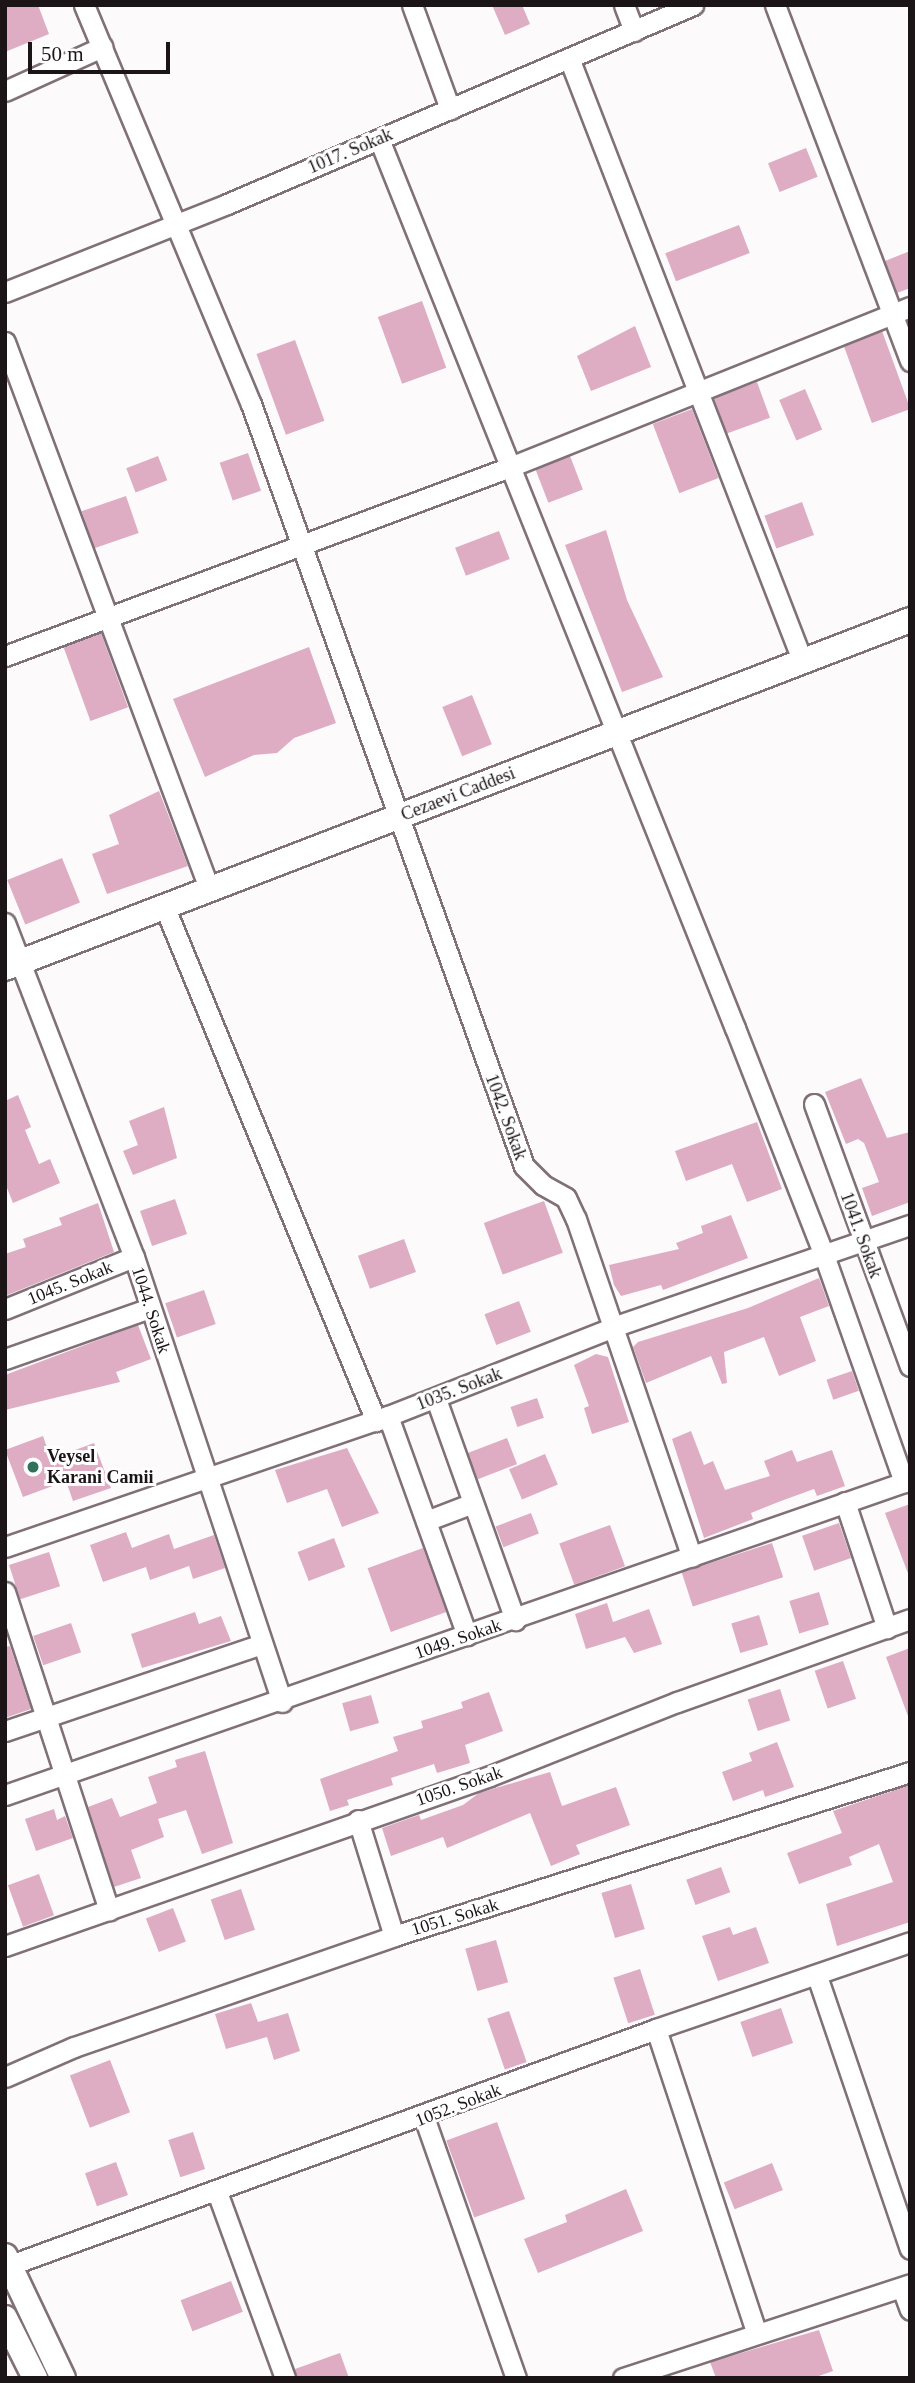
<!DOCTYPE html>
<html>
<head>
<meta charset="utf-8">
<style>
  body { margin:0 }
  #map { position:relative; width:915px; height:2383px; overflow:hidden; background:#fdfafb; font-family:Georgia,serif }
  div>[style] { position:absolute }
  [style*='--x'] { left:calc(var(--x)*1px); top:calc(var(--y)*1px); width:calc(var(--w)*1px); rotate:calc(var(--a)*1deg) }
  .building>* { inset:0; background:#deadc3; transform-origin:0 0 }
  .roads { filter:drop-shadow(2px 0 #807077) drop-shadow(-2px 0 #807077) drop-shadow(0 2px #807077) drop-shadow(0 -2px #807077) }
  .minor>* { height:19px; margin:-9.5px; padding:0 9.5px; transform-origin:9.5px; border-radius:9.5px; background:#fff }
  .tertiary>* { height:24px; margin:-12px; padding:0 12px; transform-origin:12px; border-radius:12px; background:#fff }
  .dots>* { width:19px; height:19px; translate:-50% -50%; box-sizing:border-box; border:4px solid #fff; border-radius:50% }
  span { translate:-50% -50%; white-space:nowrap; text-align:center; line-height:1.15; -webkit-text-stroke:6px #fff; paint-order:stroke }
  .street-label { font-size:18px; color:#1b1518 }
  .poi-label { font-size:18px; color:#1b1518; font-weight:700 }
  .left { translate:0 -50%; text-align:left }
  .frame { position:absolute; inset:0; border:7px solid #1b1518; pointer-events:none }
  .scale { position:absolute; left:28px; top:42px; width:142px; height:32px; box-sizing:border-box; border:4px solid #1b1518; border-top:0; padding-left:9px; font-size:21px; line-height:24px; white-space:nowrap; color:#1b1518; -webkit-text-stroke:5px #fff; paint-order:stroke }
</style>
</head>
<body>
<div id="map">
  <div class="building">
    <i style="clip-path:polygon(5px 5px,38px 5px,49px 34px,5px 52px)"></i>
    <i style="clip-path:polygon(492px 5px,522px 5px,530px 24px,505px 35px)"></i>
    <i style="left:806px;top:148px;width:31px;height:41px;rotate:68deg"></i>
    <i style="left:739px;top:225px;width:30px;height:79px;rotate:69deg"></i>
    <i style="clip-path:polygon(910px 251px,910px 288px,897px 293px,885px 261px)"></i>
    <i style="left:422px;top:301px;width:71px;height:47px;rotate:70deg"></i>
    <i style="clip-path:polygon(635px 326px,651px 367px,591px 391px,577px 356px)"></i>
    <i style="left:882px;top:331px;width:83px;height:41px;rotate:70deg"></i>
    <i style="left:295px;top:340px;width:86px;height:41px;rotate:70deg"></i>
    <i style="left:757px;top:382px;width:38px;height:46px;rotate:70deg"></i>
    <i style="left:805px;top:389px;width:44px;height:28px;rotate:67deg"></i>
    <i style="left:692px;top:409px;width:74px;height:42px;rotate:69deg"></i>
    <i style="left:248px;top:453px;width:40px;height:30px;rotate:71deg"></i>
    <i style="left:158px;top:456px;width:26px;height:34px;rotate:69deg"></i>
    <i style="left:570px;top:456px;width:36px;height:37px;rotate:69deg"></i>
    <i style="left:126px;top:496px;width:39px;height:47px;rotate:71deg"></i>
    <i style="left:802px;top:502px;width:35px;height:40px;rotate:70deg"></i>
    <i style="clip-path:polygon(606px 530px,627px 600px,663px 677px,622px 692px,565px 545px)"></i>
    <i style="left:499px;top:531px;width:30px;height:47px;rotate:69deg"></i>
    <i style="left:101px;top:633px;width:79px;height:40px;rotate:70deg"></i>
    <i style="clip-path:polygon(309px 647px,336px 723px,294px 738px,277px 753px,254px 755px,205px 777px,173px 699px)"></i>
    <i style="left:472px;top:695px;width:53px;height:32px;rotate:68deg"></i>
    <i style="clip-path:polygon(159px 791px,188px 866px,107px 894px,92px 854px,119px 844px,109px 815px)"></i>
    <i style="left:62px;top:858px;width:48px;height:59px;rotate:68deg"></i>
    <i style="clip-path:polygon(861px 1078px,887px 1138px,910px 1132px,910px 1202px,872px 1216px,862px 1188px,879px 1182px,864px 1143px,858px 1139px,846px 1144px,825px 1092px)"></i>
    <i style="clip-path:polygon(18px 1095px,31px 1127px,25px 1130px,39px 1164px,50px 1159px,60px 1183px,13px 1203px,5px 1183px,5px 1101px)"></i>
    <i style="clip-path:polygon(164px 1107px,177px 1158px,133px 1175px,123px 1151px,138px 1145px,129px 1121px)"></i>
    <i style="clip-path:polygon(757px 1122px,782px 1189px,747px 1202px,732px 1164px,686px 1181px,675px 1151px)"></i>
    <i style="left:175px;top:1199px;width:37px;height:37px;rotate:71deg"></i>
    <i style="left:544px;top:1201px;width:55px;height:64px;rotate:70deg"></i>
    <i style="clip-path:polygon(98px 1203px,114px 1252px,5px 1296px,5px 1254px,26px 1247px,23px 1239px,62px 1225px,59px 1218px)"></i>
    <i style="clip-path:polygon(731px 1215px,748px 1258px,663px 1290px,661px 1285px,621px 1296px,614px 1285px,609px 1265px,679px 1249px,676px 1243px,703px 1233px,701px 1226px)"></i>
    <i style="left:404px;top:1239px;width:35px;height:49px;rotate:70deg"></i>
    <i style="clip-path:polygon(819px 1278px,829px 1306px,800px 1317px,816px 1361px,779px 1376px,764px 1337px,724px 1352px,727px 1383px,722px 1384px,711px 1356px,646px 1383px,633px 1347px,638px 1342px,748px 1308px)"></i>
    <i style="left:204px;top:1290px;width:36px;height:41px;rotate:71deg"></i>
    <i style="left:519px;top:1301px;width:33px;height:37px;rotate:69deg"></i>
    <i style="clip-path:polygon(138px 1325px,151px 1359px,116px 1372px,120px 1382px,5px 1410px,5px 1375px)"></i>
    <i style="clip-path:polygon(596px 1354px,608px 1357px,629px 1422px,592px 1434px,584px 1408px,589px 1406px,574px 1365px)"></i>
    <i style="left:852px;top:1371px;width:21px;height:27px;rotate:71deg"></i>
    <i style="left:537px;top:1398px;width:21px;height:28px;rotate:71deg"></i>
    <i style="clip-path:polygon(691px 1431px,704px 1465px,713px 1461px,725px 1490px,770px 1476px,764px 1461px,792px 1450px,797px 1462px,832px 1450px,845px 1486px,817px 1496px,814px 1489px,781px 1501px,751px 1513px,753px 1519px,704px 1538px,672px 1439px)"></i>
    <i style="clip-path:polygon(43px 1436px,51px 1459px,94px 1443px,111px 1488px,73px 1501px,66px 1481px,23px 1497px,5px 1450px)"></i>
    <i style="left:507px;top:1438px;width:28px;height:42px;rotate:69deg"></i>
    <i style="clip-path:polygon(347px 1448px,379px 1513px,342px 1527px,327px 1489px,287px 1503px,275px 1470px)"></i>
    <i style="left:545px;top:1454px;width:33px;height:39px;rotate:67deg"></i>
    <i style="clip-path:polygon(910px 1504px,910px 1576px,909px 1576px,885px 1513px)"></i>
    <i style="left:531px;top:1513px;width:22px;height:38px;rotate:69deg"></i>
    <i style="left:839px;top:1523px;width:37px;height:39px;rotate:71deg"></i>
    <i style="left:610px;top:1525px;width:44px;height:54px;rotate:70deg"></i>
    <i style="clip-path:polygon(126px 1532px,132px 1548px,169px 1534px,174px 1549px,214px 1535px,225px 1568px,193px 1579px,189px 1566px,150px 1580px,146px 1567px,103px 1582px,90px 1545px)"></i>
    <i style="left:334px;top:1538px;width:31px;height:39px;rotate:69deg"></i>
    <i style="left:772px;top:1543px;width:36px;height:95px;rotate:72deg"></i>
    <i style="left:423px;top:1548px;width:68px;height:59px;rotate:70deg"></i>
    <i style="left:49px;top:1552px;width:36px;height:42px;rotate:72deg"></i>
    <i style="left:819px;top:1592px;width:34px;height:31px;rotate:73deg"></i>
    <i style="clip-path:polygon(607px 1603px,613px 1622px,649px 1609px,662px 1644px,634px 1653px,625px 1637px,586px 1649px,575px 1614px)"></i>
    <i style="clip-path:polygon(195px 1612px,199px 1624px,221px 1616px,231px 1641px,142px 1668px,131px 1634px)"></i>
    <i style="left:759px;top:1615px;width:31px;height:29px;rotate:73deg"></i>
    <i style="left:71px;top:1623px;width:31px;height:40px;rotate:71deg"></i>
    <i style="clip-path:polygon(10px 1646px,31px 1709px,5px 1718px,5px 1647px)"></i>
    <i style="clip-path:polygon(910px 1648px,910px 1716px,908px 1716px,886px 1657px)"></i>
    <i style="left:843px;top:1661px;width:40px;height:30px;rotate:71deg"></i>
    <i style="left:780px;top:1689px;width:33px;height:34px;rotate:72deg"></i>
    <i style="clip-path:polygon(489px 1692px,503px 1731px,465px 1745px,470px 1763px,437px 1773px,434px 1764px,391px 1778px,393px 1785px,347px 1800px,349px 1805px,330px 1811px,320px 1779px,398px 1751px,393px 1737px,423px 1728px,421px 1721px,463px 1708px,461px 1702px)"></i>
    <i style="left:371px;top:1695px;width:29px;height:30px;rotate:74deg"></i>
    <i style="clip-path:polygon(777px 1742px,794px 1787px,765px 1797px,763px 1790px,733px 1801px,722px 1772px,752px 1761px,749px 1753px)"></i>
    <i style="clip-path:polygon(205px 1751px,233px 1843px,202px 1854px,186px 1810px,158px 1819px,164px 1837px,131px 1850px,141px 1878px,114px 1887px,88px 1807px,112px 1798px,120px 1817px,157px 1803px,148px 1777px,177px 1767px,175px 1760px)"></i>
    <i style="clip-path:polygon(550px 1772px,562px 1806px,616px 1787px,630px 1825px,576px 1845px,580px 1854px,551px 1866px,530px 1813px,447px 1848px,443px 1837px,391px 1856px,382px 1828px,419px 1815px,421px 1820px,463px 1805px,479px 1793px)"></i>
    <i style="clip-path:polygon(910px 1785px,910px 1922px,837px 1946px,826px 1904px,893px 1882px,879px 1844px,849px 1857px,852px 1865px,799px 1884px,787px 1853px,842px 1833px,833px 1811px)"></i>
    <i style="clip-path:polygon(54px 1809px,57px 1820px,65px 1816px,73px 1838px,36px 1851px,25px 1819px)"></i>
    <i style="left:721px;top:1867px;width:27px;height:37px;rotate:70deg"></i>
    <i style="left:39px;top:1874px;width:44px;height:33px;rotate:70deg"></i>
    <i style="left:631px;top:1884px;width:47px;height:31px;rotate:73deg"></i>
    <i style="left:241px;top:1889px;width:43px;height:32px;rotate:71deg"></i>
    <i style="left:173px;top:1908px;width:36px;height:29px;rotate:69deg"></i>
    <i style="clip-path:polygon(730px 1927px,733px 1935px,756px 1927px,769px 1963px,718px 1981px,702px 1936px)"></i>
    <i style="left:496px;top:1940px;width:44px;height:32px;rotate:74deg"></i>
    <i style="left:640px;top:1969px;width:48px;height:28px;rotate:72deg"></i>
    <i style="clip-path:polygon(251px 2003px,258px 2022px,288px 2013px,300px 2051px,274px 2060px,267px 2037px,226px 2049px,215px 2014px)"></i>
    <i style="left:781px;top:2008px;width:37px;height:43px;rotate:71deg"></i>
    <i style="left:509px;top:2011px;width:54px;height:23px;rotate:71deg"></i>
    <i style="left:110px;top:2060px;width:56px;height:43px;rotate:69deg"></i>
    <i style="left:497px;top:2122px;width:82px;height:54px;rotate:70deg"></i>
    <i style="left:193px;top:2132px;width:39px;height:26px;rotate:72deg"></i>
    <i style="left:116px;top:2162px;width:35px;height:33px;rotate:70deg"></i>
    <i style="left:772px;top:2163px;width:29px;height:52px;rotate:68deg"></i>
    <i style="clip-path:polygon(626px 2189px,643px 2231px,538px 2273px,524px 2239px,567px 2222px,565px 2215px)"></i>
    <i style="left:231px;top:2281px;width:33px;height:54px;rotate:69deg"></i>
    <i style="clip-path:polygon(819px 2330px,833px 2371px,813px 2378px,716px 2378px,710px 2362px)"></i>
    <i style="clip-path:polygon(340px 2353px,349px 2378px,297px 2378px,295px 2369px)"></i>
  </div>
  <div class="roads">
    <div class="minor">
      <i style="--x:84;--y:5;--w:433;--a:67.3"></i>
      <i style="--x:251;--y:404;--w:809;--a:70.29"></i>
      <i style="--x:524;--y:1166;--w:27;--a:45"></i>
      <i style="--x:543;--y:1185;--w:26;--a:29"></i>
      <i style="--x:566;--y:1198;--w:23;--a:65"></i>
      <i style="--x:576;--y:1219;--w:357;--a:71.1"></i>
      <i style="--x:412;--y:5;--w:111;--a:69.9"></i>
      <i style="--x:624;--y:5;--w:28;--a:69"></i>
      <i style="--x:775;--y:5;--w:381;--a:69.2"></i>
      <i style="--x:569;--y:58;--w:646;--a:68.84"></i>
      <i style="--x:5;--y:91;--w:107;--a:-24.4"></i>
      <i style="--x:379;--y:139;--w:958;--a:68.18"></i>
      <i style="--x:735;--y:1028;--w:244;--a:68.6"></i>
      <i style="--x:824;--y:1255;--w:241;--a:70.6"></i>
      <i style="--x:5;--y:292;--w:239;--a:-21.6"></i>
      <i style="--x:227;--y:204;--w:507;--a:-23.12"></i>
      <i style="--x:5;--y:342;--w:586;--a:69.52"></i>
      <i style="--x:5;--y:656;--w:539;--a:-20.52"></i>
      <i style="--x:510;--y:467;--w:431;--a:-21.8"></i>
      <i style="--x:165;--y:908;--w:555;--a:67.64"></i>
      <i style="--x:5;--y:923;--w:358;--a:68.9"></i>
      <i style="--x:134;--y:1257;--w:469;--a:71.6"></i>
      <i style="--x:814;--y:1104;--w:279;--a:69.9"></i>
      <i style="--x:5;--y:1309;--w:139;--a:-22"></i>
      <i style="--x:5;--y:1359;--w:154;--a:-19.4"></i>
      <i style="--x:436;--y:1399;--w:235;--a:70.3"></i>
      <i style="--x:388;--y:1416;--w:233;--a:70.2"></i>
      <i style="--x:845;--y:1502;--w:133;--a:71.6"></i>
      <i style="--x:426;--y:1521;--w:50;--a:-21"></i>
      <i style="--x:5;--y:1547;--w:405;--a:-18.9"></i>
      <i style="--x:388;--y:1416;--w:245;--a:-21.5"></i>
      <i style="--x:616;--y:1326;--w:311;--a:-19"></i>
      <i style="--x:5;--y:1592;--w:335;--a:71.9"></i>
      <i style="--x:5;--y:1731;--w:271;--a:-18.7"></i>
      <i style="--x:5;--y:1795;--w:958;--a:-19.19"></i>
      <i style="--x:358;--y:1820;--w:121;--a:72.8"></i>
      <i style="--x:5;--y:1946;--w:514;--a:-19.32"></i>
      <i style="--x:490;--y:1776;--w:201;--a:-21.6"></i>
      <i style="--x:677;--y:1702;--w:247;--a:-19.6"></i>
      <i style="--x:817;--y:1976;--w:288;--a:71.2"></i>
      <i style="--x:656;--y:2029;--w:318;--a:71.7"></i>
      <i style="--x:5;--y:2077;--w:75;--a:-23.5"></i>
      <i style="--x:74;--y:2047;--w:339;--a:-19.1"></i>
      <i style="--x:394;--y:1936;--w:541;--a:-17.63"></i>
      <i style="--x:424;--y:2117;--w:277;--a:70.6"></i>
      <i style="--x:217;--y:2192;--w:198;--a:69.9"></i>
      <i style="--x:5;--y:2267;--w:693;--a:-20.08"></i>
      <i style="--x:656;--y:2029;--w:268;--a:-18.9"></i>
      <i style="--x:902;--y:2288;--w:23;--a:70"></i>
      <i style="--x:623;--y:2378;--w:302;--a:-18.1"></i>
    </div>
    <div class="tertiary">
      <i style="--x:5;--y:968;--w:970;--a:-21.03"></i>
      <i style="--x:5;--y:2256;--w:135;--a:64.6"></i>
      <i style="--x:5;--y:2318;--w:67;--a:63.4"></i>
    </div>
  </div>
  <div class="dots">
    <i style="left:33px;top:1467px;background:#33705b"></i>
  </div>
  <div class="street-label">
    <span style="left:350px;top:151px;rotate:-23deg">1017. Sokak</span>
    <span style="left:458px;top:794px;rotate:-21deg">Cezaevi Caddesi</span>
    <span style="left:506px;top:1117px;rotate:70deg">1042. Sokak</span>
    <span style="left:861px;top:1235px;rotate:70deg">1041. Sokak</span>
    <span style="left:70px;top:1283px;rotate:-22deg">1045. Sokak</span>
    <span style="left:151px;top:1310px;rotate:72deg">1044. Sokak</span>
    <span style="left:459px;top:1389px;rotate:-21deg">1035. Sokak</span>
    <span style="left:458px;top:1639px;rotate:-19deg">1049. Sokak</span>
    <span style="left:459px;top:1786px;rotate:-19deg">1050. Sokak</span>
    <span style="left:455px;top:1917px;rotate:-17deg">1051. Sokak</span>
    <span style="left:458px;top:2105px;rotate:-21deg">1052. Sokak</span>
  </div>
  <div class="poi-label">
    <span class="left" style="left:47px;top:1467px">Veysel<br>Karani Camii</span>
  </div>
  <div class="frame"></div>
  <div class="scale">50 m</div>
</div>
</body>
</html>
